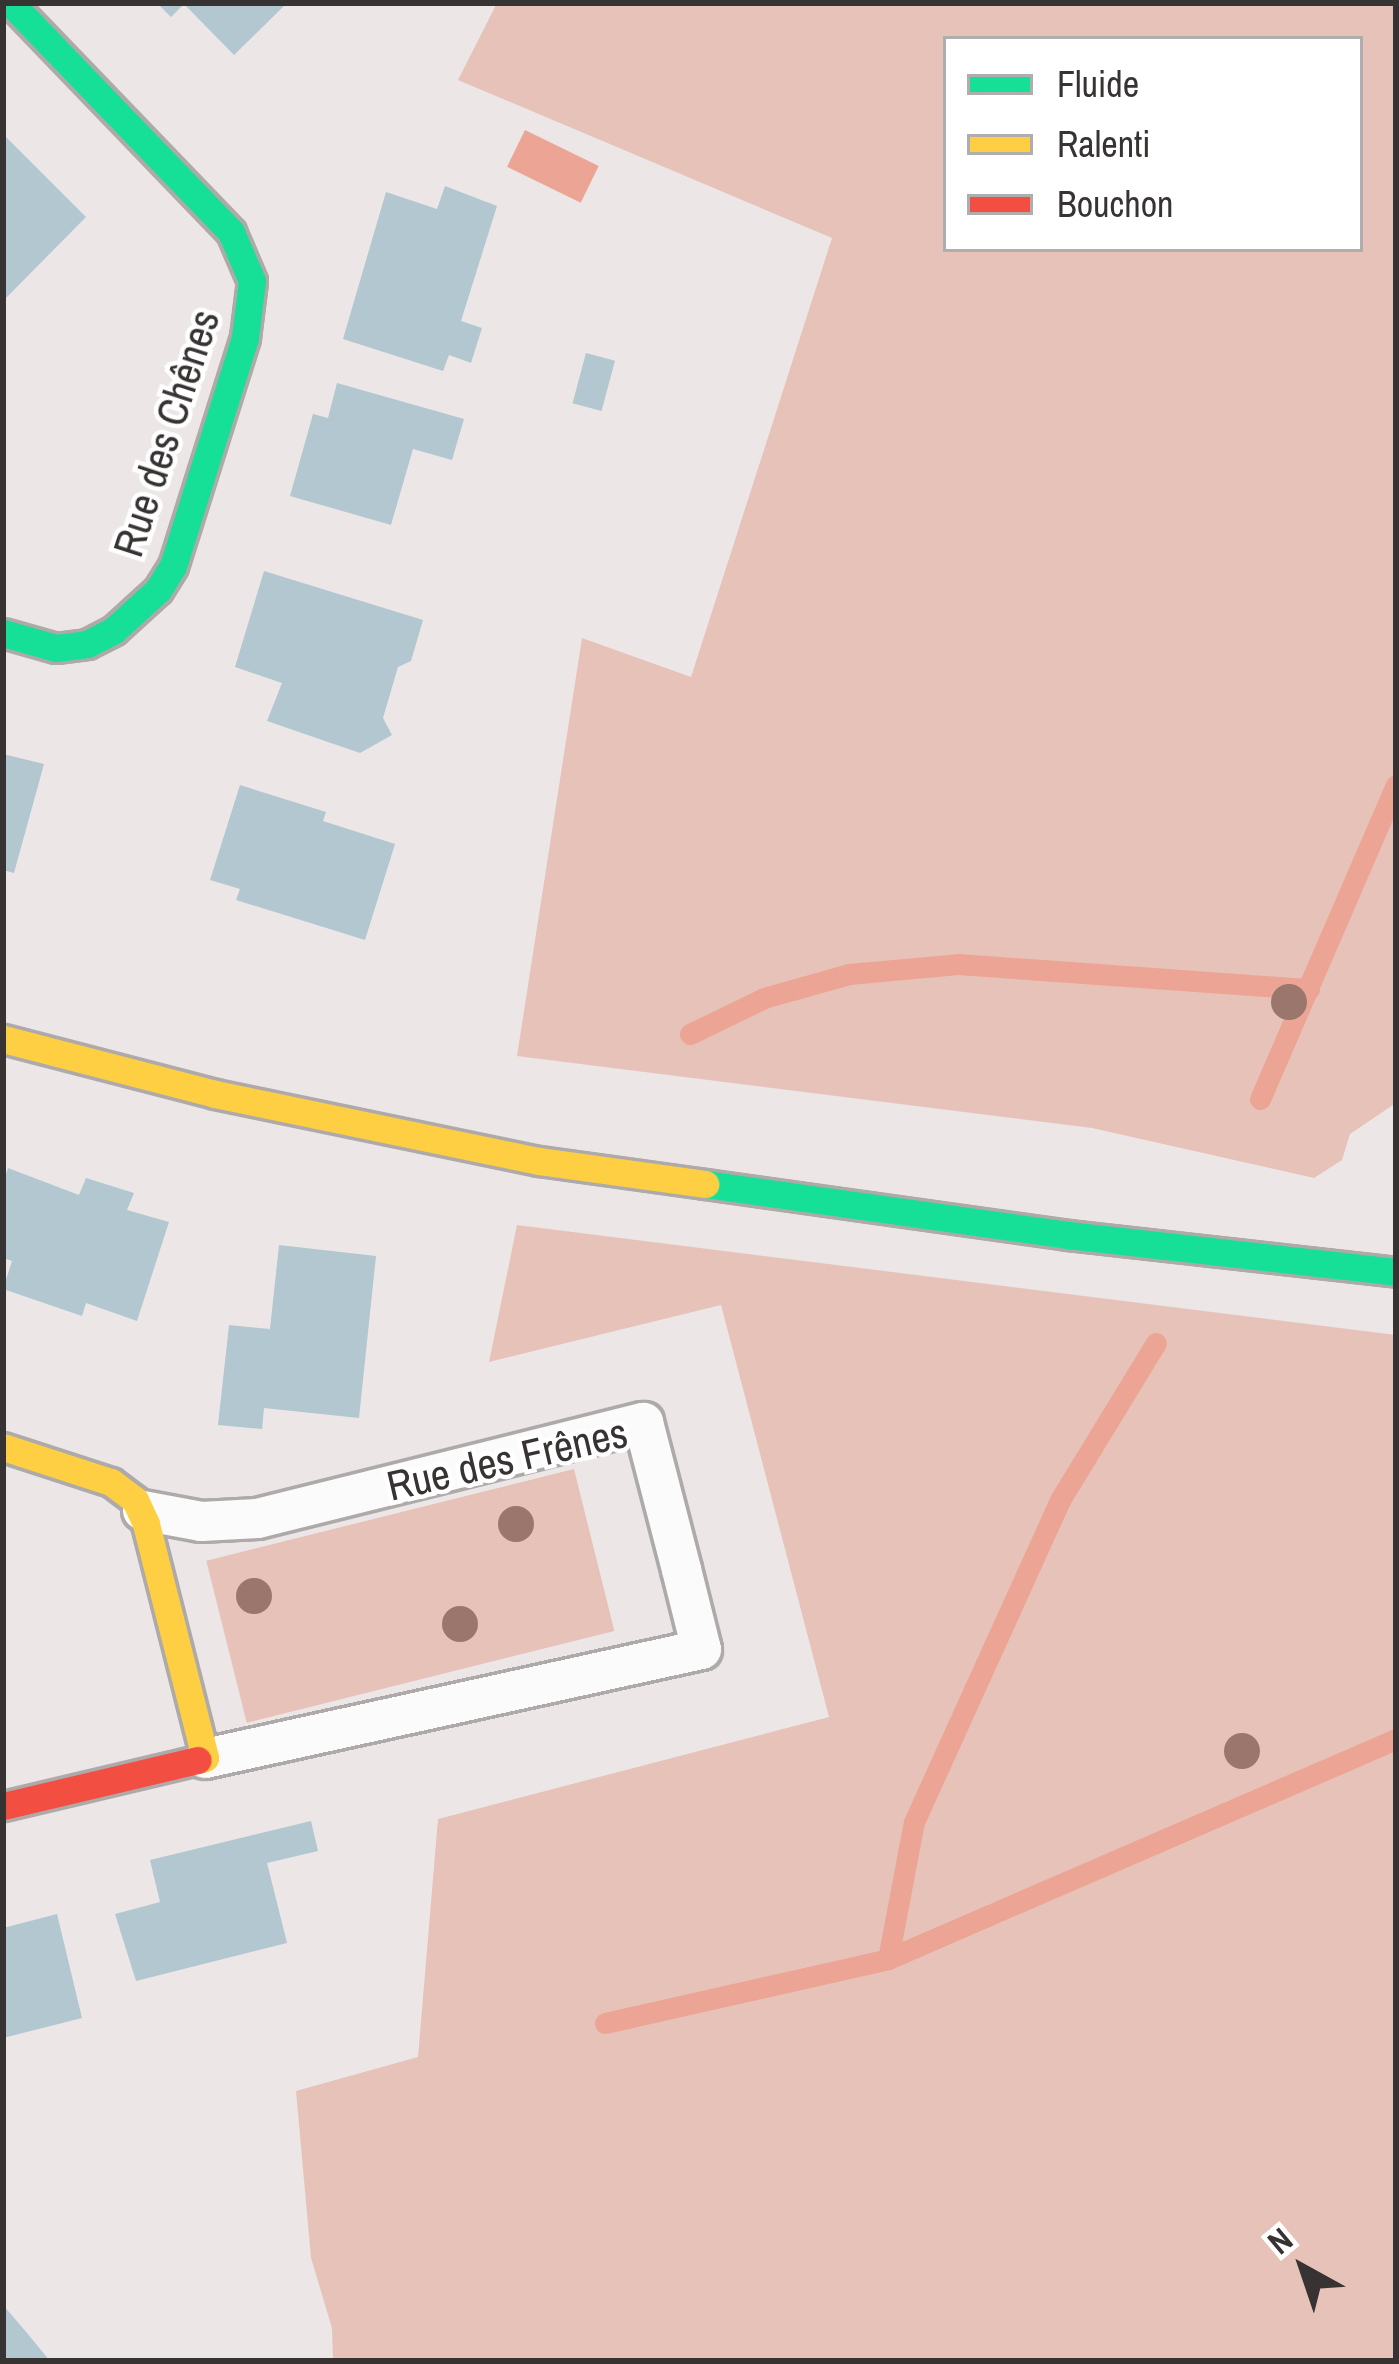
<!DOCTYPE html>
<html>
<head>
<meta charset="utf-8">
<style>
  body { margin:0 }
  #map { position:relative; width:1399px; height:2364px; overflow:hidden; background:#ece7e6; font-family:"Archivo Narrow",sans-serif }
  div>[style] { position:absolute }
  [style*='--x'] { left:calc(var(--x)*1px); top:calc(var(--y)*1px); width:calc(var(--w)*1px); rotate:calc(var(--a)*1deg) }
  .green>* { inset:0; background:#e7c2b8; transform-origin:0 0 }
  .water>* { inset:0; background:#eca594; transform-origin:0 0 }
  .stream>* { height:21px; margin:-10.5px; padding:0 10.5px; transform-origin:10.5px; border-radius:10.5px; background:#eca594 }
  .building>* { inset:0; background:#b2c7cf; transform-origin:0 0 }
  .roads { filter:drop-shadow(3px 0 #aeaaaa) drop-shadow(-3px 0 #aeaaaa) drop-shadow(0 3px #aeaaaa) drop-shadow(0 -3px #aeaaaa) }
  .lane>* { height:39px; margin:-19.5px; padding:0 19.5px; transform-origin:19.5px; border-radius:19.5px; background:#fcfbfb }
  .fast>* { height:27px; margin:-13.5px; padding:0 13.5px; transform-origin:13.5px; border-radius:13.5px; background:#16e098 }
  .slow>* { height:27px; margin:-13.5px; padding:0 13.5px; transform-origin:13.5px; border-radius:13.5px; background:#ffcf43 }
  .jam>* { height:27px; margin:-13.5px; padding:0 13.5px; transform-origin:13.5px; border-radius:13.5px; background:#f24e42 }
  .trees>* { width:36px; height:36px; margin:-18px; border-radius:50%; background:#9a766d }
  span { translate:-50% -50%; white-space:nowrap; text-align:center; line-height:1.15; -webkit-text-stroke:9px #fff; paint-order:stroke }
  .street-label { font-size:42px; color:#373332 }
  .frame { position:absolute; inset:0; border:6px solid #373332; pointer-events:none }
  .legend { position:absolute; left:943px; top:36px; width:420px; height:216px; box-sizing:border-box; background:#fff; border:3px solid #afadad; margin:0; padding:15px 21px; list-style:none; font-size:36px; color:#373332 }
  .legend li { display:flex; align-items:center; gap:24px; height:60px }
  .legend b { width:60px; border:3px solid #afadad }
  .north { position:absolute; left:1243px; top:2208px; width:120px; height:120px; -webkit-text-stroke:9px #fff; paint-order:stroke; rotate:320deg; font-size:33px; font-weight:700; line-height:48px; text-align:center; color:#373332 }
  .north::after { content:''; display:block; margin:auto; width:42px; height:54px; background:#373332; clip-path:polygon(50% 0,100% 100%,50% 72%,0 100%) }
</style>
</head>
<body>
<div id="map">
  <div class="green">
    <i style="clip-path:polygon(evenodd,497px 3px,1396px 3px,1396px 1103px,1350px 1134px,1342px 1160px,1314px 1178px,1092px 1128px,517px 1056px,582px 638px,691px 677px,832px 238px,458px 80px,497px 3px,946px 39px,1360px 39px,1360px 249px,946px 249px,946px 39px)"></i>
    <i style="clip-path:polygon(517px 1225px,1396px 1335px,1395px 2361px,333px 2361px,332px 2328px,311px 2258px,296px 2091px,418px 2057px,438px 1819px,829px 1717px,721px 1305px,489px 1362px)"></i>
    <i style="left:574px;top:1469px;width:167px;height:379px;rotate:76deg"></i>
  </div>
  <div class="water">
    <i style="left:525px;top:130px;width:82px;height:41px;rotate:26deg"></i>
  </div>
  <div class="stream">
    <i style="--x:690;--y:1034;--w:82;--a:-25.9"></i>
    <i style="--x:764;--y:998;--w:88;--a:-15.8"></i>
    <i style="--x:849;--y:974;--w:109;--a:-5.2"></i>
    <i style="--x:958;--y:964;--w:352;--a:4.1"></i>
    <i style="--x:1260;--y:1099;--w:342;--a:-66.6"></i>
    <i style="--x:888;--y:1959;--w:139;--a:-79.3"></i>
    <i style="--x:914;--y:1822;--w:354;--a:-65.6"></i>
    <i style="--x:1060;--y:1500;--w:184;--a:-58.6"></i>
    <i style="--x:605;--y:2023;--w:290;--a:-12.7"></i>
    <i style="--x:888;--y:1959;--w:554;--a:-23.42"></i>
  </div>
  <div class="building">
    <i style="clip-path:polygon(157px 3px,287px 3px,234px 55px,184px 4px,171px 17px)"></i>
    <i style="clip-path:polygon(3px 134px,86px 217px,3px 301px)"></i>
    <i style="clip-path:polygon(445px 186px,497px 206px,461px 321px,482px 328px,471px 363px,449px 355px,443px 371px,343px 339px,386px 192px,437px 209px)"></i>
    <i style="left:586px;top:353px;width:30px;height:52px;rotate:15deg"></i>
    <i style="clip-path:polygon(337px 383px,464px 419px,452px 460px,413px 449px,391px 525px,290px 496px,313px 414px,328px 418px)"></i>
    <i style="clip-path:polygon(264px 571px,423px 620px,411px 661px,398px 667px,383px 718px,392px 735px,360px 753px,267px 721px,282px 683px,235px 667px)"></i>
    <i style="clip-path:polygon(3px 754px,44px 764px,14px 873px,3px 870px)"></i>
    <i style="clip-path:polygon(240px 785px,326px 812px,323px 821px,395px 844px,365px 940px,236px 900px,240px 889px,210px 880px)"></i>
    <i style="clip-path:polygon(8px 1168px,79px 1195px,86px 1178px,134px 1193px,127px 1210px,169px 1222px,137px 1321px,86px 1303px,82px 1316px,3px 1289px,12px 1261px,3px 1258px,3px 1184px)"></i>
    <i style="clip-path:polygon(279px 1245px,376px 1256px,359px 1418px,264px 1408px,262px 1429px,218px 1425px,229px 1325px,270px 1329px)"></i>
    <i style="clip-path:polygon(311px 1821px,318px 1851px,267px 1863px,287px 1943px,136px 1981px,115px 1914px,160px 1902px,150px 1860px)"></i>
    <i style="clip-path:polygon(57px 1914px,82px 2018px,3px 2038px,3px 1928px)"></i>
    <i style="clip-path:polygon(3px 2305px,27px 2333px,50px 2361px,3px 2361px)"></i>
  </div>
  <div class="roads">
    <div class="lane">
      <i style="--x:142;--y:1510;--w:60;--a:10.6"></i>
      <i style="--x:201;--y:1521;--w:56;--a:-3.1"></i>
      <i style="--x:257;--y:1518;--w:398;--a:-14"></i>
      <i style="--x:643;--y:1422;--w:152;--a:75.5"></i>
      <i style="--x:681;--y:1569;--w:82;--a:76"></i>
      <i style="--x:701;--y:1649;--w:508;--a:167.61"></i>
    </div>
    <div class="fast">
      <i style="--x:3;--y:633;--w:55;--a:15.8"></i>
      <i style="--x:56;--y:648;--w:31;--a:-7"></i>
      <i style="--x:87;--y:644;--w:30;--a:-27"></i>
      <i style="--x:114;--y:630;--w:59;--a:-42.3"></i>
      <i style="--x:158;--y:590;--w:28;--a:-58"></i>
      <i style="--x:173;--y:566;--w:240;--a:-72.5"></i>
      <i style="--x:245;--y:337;--w:56;--a:-82.9"></i>
      <i style="--x:252;--y:281;--w:53;--a:-113.2"></i>
      <i style="--x:231;--y:232;--w:318;--a:-133.9"></i>
      <i style="--x:705;--y:1184;--w:367;--a:8"></i>
      <i style="--x:1068;--y:1235;--w:330;--a:6.4"></i>
    </div>
    <div class="slow">
      <i style="--x:3;--y:1039;--w:219;--a:14.5"></i>
      <i style="--x:215;--y:1094;--w:331;--a:11.7"></i>
      <i style="--x:539;--y:1161;--w:168;--a:7.9"></i>
      <i style="--x:3;--y:1447;--w:114;--a:18"></i>
      <i style="--x:111;--y:1482;--w:30;--a:37"></i>
      <i style="--x:135;--y:1500;--w:26;--a:65"></i>
      <i style="--x:146;--y:1524;--w:241;--a:75.8"></i>
      <i style="--x:205;--y:1758;--w:7;--a:164"></i>
    </div>
    <div class="jam">
      <i style="--x:3;--y:1806;--w:200;--a:-13.3"></i>
    </div>
  </div>
  <div class="trees">
    <i style="left:1289px;top:1002px"></i>
    <i style="left:516px;top:1524px"></i>
    <i style="left:254px;top:1596px"></i>
    <i style="left:460px;top:1624px"></i>
    <i style="left:1242px;top:1751px"></i>
  </div>
  <div class="street-label">
    <span style="left:166px;top:433px;rotate:-72deg">Rue des Chênes</span>
    <span style="left:507px;top:1459px;rotate:-13deg">Rue des Frênes</span>
  </div>
  <div class="frame"></div>
  <ul class="legend">
  <li><b style="height:15px;background:#16e098"></b>Fluide</li>
  <li><b style="height:15px;background:#ffcf43"></b>Ralenti</li>
  <li><b style="height:15px;background:#f24e42"></b>Bouchon</li>
  </ul>
  <div class="north">N</div>
</div>
</body>
</html>
